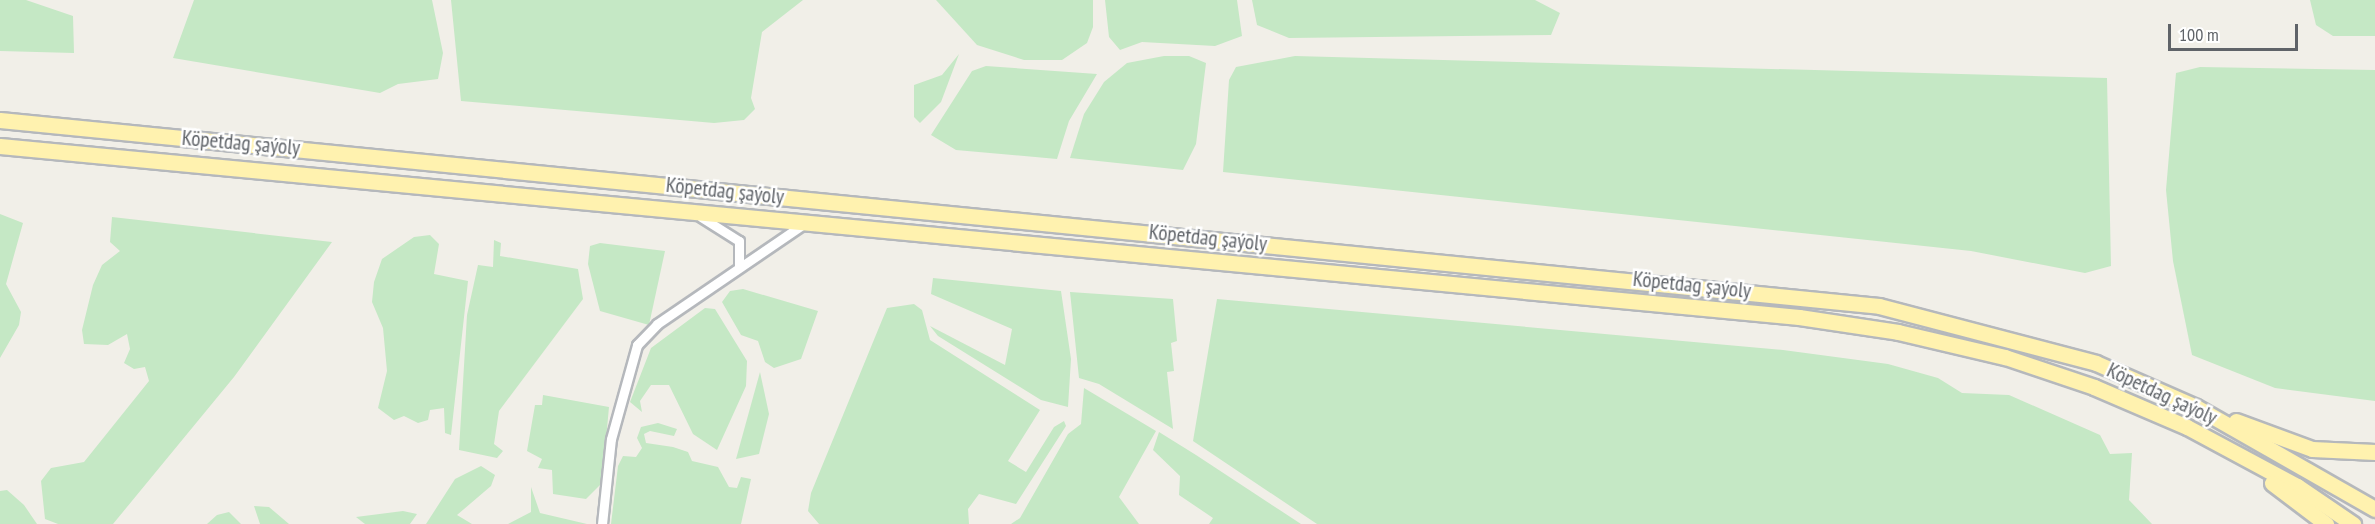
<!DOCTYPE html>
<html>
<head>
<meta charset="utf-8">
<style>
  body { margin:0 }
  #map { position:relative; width:2375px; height:524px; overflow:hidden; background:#f1efe8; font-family:"PT Sans Narrow",sans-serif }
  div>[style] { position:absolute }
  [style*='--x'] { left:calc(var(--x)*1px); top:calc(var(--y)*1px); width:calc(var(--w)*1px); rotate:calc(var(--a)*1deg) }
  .green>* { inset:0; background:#c5e8c5 }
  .roads { filter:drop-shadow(2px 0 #b5b8bc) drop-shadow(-2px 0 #b5b8bc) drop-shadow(0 2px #b5b8bc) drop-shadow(0 -2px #b5b8bc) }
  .minor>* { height:9px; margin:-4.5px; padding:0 4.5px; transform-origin:4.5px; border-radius:4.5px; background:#fff }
  .primary>* { height:15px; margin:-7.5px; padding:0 7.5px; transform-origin:7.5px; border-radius:7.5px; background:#fff2af }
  span { translate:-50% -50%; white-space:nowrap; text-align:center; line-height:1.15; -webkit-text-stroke:5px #fff; paint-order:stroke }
  .street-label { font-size:21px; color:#5f6368 }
  .scale { position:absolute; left:2168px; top:24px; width:130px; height:27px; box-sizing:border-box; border:3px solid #5f6368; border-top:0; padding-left:8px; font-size:18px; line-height:21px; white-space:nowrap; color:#5f6368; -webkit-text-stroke:4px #fff; paint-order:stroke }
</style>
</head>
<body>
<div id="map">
  <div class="green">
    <i style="clip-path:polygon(0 0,26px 0,73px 16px,74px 53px,0 51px)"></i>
    <i style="clip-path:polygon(194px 0,432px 0,443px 53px,438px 79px,398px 84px,380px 93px,173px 58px)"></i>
    <i style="clip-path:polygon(451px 0,803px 0,762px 32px,751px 98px,755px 109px,744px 120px,714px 123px,461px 101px)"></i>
    <i style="clip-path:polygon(936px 0,1093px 0,1093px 27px,1087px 43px,1062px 60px,1024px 60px,977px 45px)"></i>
    <i style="clip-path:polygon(1105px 0,1237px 0,1242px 36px,1215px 46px,1142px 42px,1120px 50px,1109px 37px)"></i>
    <i style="clip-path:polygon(1252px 0,1535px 0,1560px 13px,1551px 35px,1289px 38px,1257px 25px)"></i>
    <i style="clip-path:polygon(2310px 0,2375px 0,2375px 36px,2333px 36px,2316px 25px)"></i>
    <i style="clip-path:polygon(959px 54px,941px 102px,920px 123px,914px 117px,914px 85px,942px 75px)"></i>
    <i style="clip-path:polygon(1164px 56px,1189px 56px,1206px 63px,1196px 144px,1183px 170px,1070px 158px,1084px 114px,1104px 82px,1127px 63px)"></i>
    <i style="clip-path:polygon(1295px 56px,2107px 78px,2111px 266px,2085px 273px,1971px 251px,1223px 172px,1229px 80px,1236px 67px)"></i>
    <i style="clip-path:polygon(986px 66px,1097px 74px,1069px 121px,1057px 159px,956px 150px,931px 135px,972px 71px)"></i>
    <i style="clip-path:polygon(2200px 67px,2375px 70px,2375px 401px,2275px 388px,2192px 355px,2173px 261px,2166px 190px,2176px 73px)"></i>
    <i style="clip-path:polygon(0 214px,23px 223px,6px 284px,21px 312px,19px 325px,0 358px)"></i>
    <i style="clip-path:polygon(112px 217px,332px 242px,234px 377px,113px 524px,58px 524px,45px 519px,41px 481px,51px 468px,84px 462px,149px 381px,145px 367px,134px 369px,124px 363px,130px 349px,127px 334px,108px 345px,84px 344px,82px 330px,93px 285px,102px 265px,120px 251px,110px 242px)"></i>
    <i style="clip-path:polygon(430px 235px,439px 244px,434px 274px,468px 281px,451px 435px,445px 433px,444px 408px,430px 410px,428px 420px,418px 423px,404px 416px,394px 420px,378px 408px,387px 371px,383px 328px,372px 302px,374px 282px,382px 259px,414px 237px)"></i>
    <i style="clip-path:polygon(494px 240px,501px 243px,500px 256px,578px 269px,583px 299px,499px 411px,494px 444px,503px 451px,497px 458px,459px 450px,467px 315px,478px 265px,493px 267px)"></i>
    <i style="clip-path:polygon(600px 243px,665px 251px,649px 325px,600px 311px,588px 264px,590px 246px)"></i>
    <i style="clip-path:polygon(933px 278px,1061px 291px,1071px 359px,1068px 407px,1041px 400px,938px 336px,930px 326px,1005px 365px,1012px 329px,931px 294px)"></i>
    <i style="clip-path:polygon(743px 289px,818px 311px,801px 359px,774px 368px,765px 362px,758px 341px,741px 335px,722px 302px,730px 291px)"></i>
    <i style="clip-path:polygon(1070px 292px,1173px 299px,1177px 341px,1171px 343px,1174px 371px,1167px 372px,1173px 429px,1099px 384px,1079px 378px)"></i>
    <i style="clip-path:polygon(1217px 299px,1783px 350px,1888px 364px,1938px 378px,1962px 393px,2009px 395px,2100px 435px,2110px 454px,2132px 453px,2129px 500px,2152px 524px,1317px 524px,1193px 441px)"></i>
    <i style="clip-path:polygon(914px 304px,922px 310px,930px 340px,1040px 410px,1008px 461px,1026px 472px,1054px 427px,1064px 421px,1066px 426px,1016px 504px,979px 494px,968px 509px,969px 524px,819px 524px,808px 511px,811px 493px,887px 308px)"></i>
    <i style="clip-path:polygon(705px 308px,715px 309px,747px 361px,746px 386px,717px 450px,693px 434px,669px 385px,651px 385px,640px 401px,642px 412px,630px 402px,651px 348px)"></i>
    <i style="clip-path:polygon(760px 372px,769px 414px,759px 454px,736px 459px)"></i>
    <i style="clip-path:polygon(1084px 388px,1156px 431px,1119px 497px,1139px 524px,1011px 524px,1020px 518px,1068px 434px,1081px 424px)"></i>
    <i style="clip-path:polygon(543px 395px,609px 407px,602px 483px,586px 499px,553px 494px,552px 470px,538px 468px,542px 459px,527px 451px,535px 405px,542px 405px)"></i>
    <i style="clip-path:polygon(658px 423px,677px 429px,674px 436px,650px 431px,644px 434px,646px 443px,673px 447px,688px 452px,692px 461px,718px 467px,729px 487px,737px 488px,741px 477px,751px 479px,741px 524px,611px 524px,618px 466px,623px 456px,636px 457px,642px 448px,637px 438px,641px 427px)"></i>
    <i style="clip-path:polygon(1159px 432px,1196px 455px,1301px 524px,1209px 524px,1213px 518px,1179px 495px,1180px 476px,1153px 450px)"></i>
    <i style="clip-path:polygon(481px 466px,495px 475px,491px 486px,457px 515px,472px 524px,426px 524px,455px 479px)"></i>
    <i style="clip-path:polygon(531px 487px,540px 513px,587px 524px,508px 524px,531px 512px)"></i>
    <i style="clip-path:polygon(7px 490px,24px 505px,37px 524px,0 524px,0 491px)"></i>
    <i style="clip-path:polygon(254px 506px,269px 507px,289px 524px,260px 524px)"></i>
    <i style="clip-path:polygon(403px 511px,417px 514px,410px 524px,365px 524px,356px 517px)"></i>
    <i style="clip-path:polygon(229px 512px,241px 524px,207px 524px,217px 515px)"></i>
  </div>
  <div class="roads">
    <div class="minor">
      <i style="--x:701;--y:217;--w:45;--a:32.3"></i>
      <i style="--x:739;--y:241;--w:26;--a:90"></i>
      <i style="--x:602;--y:524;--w:85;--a:-84"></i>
      <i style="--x:611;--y:439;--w:98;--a:-74.5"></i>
      <i style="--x:637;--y:345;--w:29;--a:-46"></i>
      <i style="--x:657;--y:324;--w:176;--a:-34.3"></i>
    </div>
    <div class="primary">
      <i style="--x:0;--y:120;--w:1888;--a:5.65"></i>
      <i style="--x:1879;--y:306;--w:224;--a:14.7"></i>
      <i style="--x:2096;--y:363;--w:109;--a:23.7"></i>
      <i style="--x:2196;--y:407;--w:206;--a:29.7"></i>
      <i style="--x:0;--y:146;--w:1807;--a:5.43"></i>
      <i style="--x:1799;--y:317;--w:100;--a:8.6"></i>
      <i style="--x:1898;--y:332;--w:110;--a:13.2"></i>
      <i style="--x:2005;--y:357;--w:94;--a:18.6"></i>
      <i style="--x:2094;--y:387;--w:101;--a:23.3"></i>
      <i style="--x:2187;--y:427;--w:125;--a:28.2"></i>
      <i style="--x:2297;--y:486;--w:68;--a:34.2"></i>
      <i style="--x:2236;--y:421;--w:81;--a:20.2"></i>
      <i style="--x:2312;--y:449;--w:63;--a:2.7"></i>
      <i style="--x:2272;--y:483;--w:68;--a:37.2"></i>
    </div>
  </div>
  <div class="street-label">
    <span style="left:241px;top:143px;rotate:5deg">Köpetdag şaýoly</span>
    <span style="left:725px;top:191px;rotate:6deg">Köpetdag şaýoly</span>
    <span style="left:1208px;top:238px;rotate:6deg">Köpetdag şaýoly</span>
    <span style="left:1692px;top:285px;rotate:6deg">Köpetdag şaýoly</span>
    <span style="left:2162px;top:394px;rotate:25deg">Köpetdag şaýoly</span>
  </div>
  <div class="scale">100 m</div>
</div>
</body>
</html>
